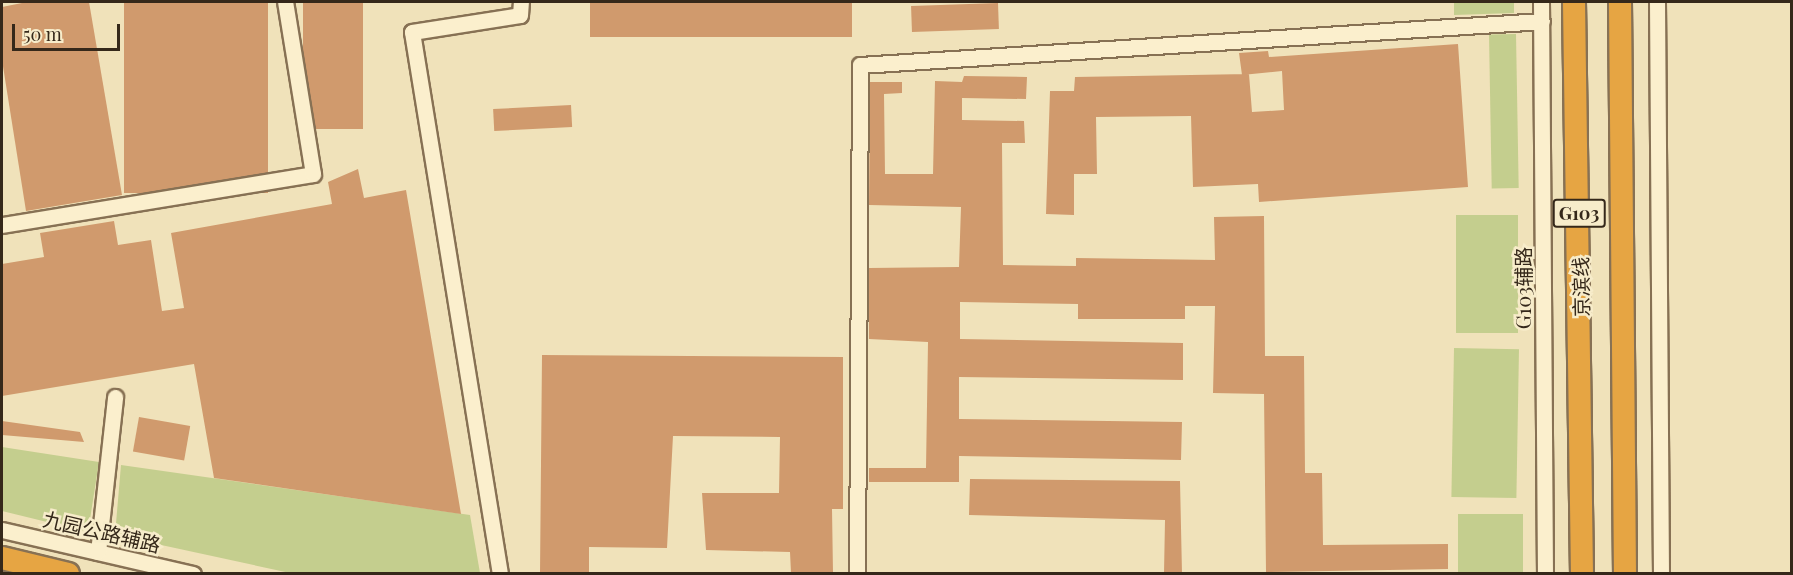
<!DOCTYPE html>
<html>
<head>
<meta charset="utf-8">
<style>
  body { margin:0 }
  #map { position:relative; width:1793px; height:575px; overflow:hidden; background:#f0e2ba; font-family:"Playfair Display","Noto Sans SC",serif }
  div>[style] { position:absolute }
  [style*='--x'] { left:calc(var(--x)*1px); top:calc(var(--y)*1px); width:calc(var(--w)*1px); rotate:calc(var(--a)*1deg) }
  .green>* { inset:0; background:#c4ce8e; transform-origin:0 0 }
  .building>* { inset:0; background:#d09a6d; transform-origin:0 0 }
  .roads { filter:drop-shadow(2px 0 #877154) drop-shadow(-2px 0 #877154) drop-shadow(0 2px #877154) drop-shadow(0 -2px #877154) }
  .minor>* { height:15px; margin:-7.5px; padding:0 7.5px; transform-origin:7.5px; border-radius:7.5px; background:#fbefcd }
  .highway>* { height:22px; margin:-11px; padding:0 11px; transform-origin:11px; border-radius:11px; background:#e6a543 }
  span { translate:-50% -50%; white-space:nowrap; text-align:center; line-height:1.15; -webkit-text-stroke:5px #f7ecca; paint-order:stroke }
  .shield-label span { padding:2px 4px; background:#f7ecca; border:2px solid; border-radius:4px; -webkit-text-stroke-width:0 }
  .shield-label { font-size:18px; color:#35281a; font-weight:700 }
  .street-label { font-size:20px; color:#35281a }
  .frame { position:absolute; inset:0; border:3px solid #35281a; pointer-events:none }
  .scale { position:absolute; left:12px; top:24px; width:108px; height:27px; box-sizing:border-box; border:3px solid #35281a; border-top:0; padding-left:8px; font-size:18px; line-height:21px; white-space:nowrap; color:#35281a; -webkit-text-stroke:4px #f7ecca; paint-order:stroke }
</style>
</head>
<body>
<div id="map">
  <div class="green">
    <i style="clip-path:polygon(1454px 2px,1514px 2px,1514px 13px,1454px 15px)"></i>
    <i style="left:1516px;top:34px;width:154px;height:27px;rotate:89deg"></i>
    <i style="left:1518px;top:215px;width:118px;height:62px;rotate:90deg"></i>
    <i style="left:1454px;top:348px;width:65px;height:149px;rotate:1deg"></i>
    <i style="clip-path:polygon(2px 447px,99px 462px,88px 532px,2px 511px)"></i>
    <i style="clip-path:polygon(121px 465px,470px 515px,480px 573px,290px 573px,115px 535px)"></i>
    <i style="left:1523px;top:514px;width:59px;height:65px;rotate:90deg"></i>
  </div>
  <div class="building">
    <i style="clip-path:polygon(27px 2px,89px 2px,122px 195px,26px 211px,2px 60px,2px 7px)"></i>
    <i style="left:124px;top:2px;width:144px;height:191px"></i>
    <i style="left:303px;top:2px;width:60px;height:127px"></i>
    <i style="left:590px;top:2px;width:262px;height:35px"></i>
    <i style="left:998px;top:3px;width:26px;height:87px;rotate:88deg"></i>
    <i style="clip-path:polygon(1458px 44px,1468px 187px,1259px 202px,1258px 184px,1193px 187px,1191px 116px,1096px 117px,1097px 174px,1074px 174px,1074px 215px,1046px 214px,1050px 91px,1074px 91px,1075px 77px,1249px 74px,1252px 112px,1284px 110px,1282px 71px,1242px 75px,1239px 53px,1268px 51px,1269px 57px)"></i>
    <i style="clip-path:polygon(964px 76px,1027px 77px,1026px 99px,962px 98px,962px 120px,1024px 121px,1025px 143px,1002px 143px,1003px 265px,1076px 266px,1076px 258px,1215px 260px,1214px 217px,1264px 216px,1265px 356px,1304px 356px,1305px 473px,1322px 473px,1323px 545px,1448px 544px,1448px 569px,1266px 572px,1264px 394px,1213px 393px,1215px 306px,1185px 306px,1185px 319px,1078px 319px,1078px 304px,960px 302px,960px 339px,1183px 343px,1183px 380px,959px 377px,959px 419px,1182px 422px,1181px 460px,959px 456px,959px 482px,869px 482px,869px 468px,926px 468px,928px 342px,869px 339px,869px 268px,959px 267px,961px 207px,869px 205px,870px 82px,902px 82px,902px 93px,884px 94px,885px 174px,933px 174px,935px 81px,962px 82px)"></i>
    <i style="left:571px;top:105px;width:22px;height:78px;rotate:87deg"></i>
    <i style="clip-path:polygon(358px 169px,364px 198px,406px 190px,461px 514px,214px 478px,194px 364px,2px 396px,2px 264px,44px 257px,40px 233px,114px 221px,118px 245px,151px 240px,162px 311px,184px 308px,171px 233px,332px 204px,328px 182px)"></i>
    <i style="clip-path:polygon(542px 355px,843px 357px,843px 509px,832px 509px,833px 573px,791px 573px,790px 552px,706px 550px,702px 493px,779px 493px,780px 437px,673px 436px,667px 548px,589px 547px,589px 573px,540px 573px)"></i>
    <i style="left:139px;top:417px;width:52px;height:35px;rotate:10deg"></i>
    <i style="clip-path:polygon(2px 421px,80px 432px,84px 442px,2px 435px)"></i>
    <i style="clip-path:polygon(970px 479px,1180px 481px,1182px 573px,1164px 573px,1165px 520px,969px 515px)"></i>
  </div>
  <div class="roads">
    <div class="minor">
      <i style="--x:1541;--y:2;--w:572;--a:89.6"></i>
      <i style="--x:1657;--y:2;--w:572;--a:89.6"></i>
      <i style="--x:2;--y:225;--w:315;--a:-9.3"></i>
      <i style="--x:313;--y:174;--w:174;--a:-99.2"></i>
      <i style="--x:2;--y:530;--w:196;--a:13"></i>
      <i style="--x:98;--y:552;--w:156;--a:-83.7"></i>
      <i style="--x:500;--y:574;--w:549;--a:-99.22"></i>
      <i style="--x:412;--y:32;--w:109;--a:-8.9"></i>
      <i style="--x:520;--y:15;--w:13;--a:-86"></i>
      <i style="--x:857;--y:574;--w:509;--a:-89.66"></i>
      <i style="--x:860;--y:65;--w:683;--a:-3.69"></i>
    </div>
    <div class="highway">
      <i style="--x:1574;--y:2;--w:572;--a:89.2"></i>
      <i style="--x:1620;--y:2;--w:572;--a:89.5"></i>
      <i style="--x:2;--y:558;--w:68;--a:13.6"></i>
    </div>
  </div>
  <div class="shield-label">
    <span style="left:1579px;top:213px">G103</span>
  </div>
  <div class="street-label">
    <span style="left:1580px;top:287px;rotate:-91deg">京滨线</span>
    <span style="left:1522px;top:288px;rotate:-90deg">G103辅路</span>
    <span style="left:102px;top:531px;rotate:13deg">九园公路辅路</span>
  </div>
  <div class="frame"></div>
  <div class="scale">50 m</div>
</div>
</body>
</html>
